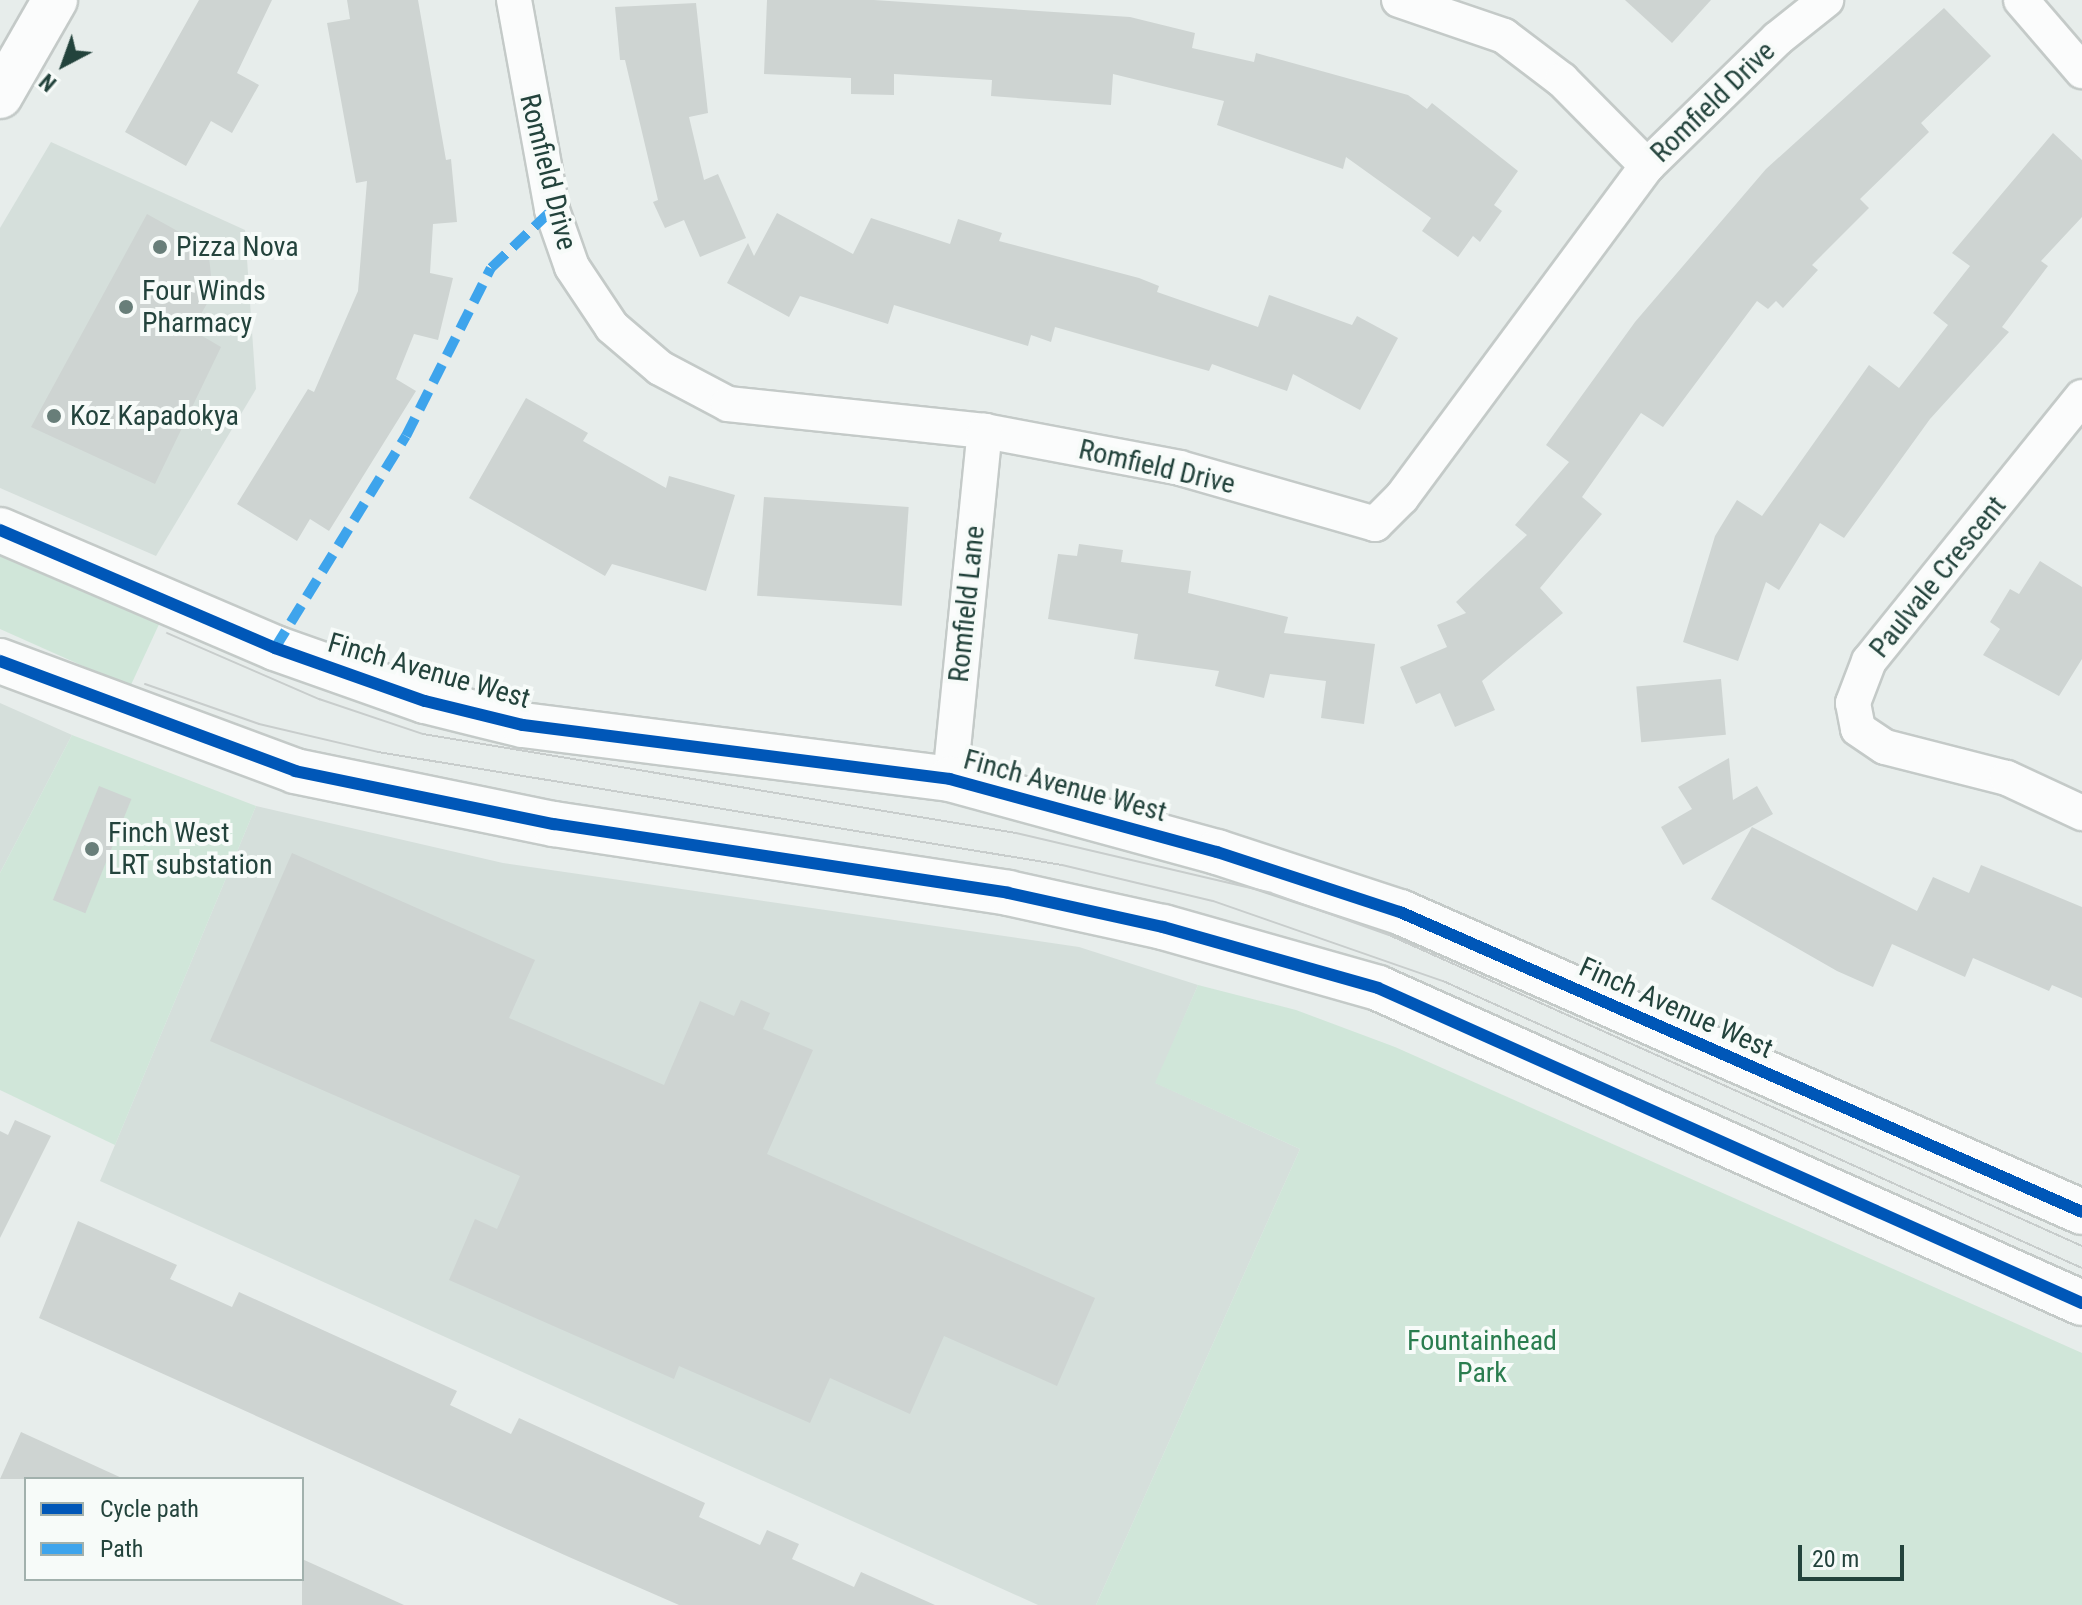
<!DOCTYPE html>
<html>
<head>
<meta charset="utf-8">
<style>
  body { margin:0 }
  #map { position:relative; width:2082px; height:1605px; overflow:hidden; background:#e7edeb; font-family:"Roboto Condensed",sans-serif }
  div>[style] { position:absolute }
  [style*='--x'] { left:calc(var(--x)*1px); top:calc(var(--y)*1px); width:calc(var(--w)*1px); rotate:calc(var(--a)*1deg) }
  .built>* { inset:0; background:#d5dfdb }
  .green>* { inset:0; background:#d0e6d9 }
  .building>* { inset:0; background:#ced4d2; transform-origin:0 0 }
  .roads { filter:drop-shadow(2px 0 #c4cac8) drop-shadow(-2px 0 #c4cac8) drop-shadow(0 2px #c4cac8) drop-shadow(0 -2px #c4cac8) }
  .minor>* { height:34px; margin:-17px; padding:0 17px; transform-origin:17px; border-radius:17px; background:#fbfcfc }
  .secondary>* { height:44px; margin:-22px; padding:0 22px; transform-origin:22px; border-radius:22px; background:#fbfcfc }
  .tram>* { height:2px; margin:-1px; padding:0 1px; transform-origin:1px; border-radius:1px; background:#c8cdcc }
  .quiet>* { height:10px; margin-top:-5px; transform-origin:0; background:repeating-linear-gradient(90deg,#3ea4ec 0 20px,transparent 0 30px) }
  .cycleway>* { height:12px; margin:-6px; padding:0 6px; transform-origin:6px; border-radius:6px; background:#0057b8 }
  .dots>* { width:22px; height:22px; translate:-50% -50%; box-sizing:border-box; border:4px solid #f7fbf9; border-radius:50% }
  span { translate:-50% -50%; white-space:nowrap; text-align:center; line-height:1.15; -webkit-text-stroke:8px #f7fbf9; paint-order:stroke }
  .street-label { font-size:28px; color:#23433c }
  .poi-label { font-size:28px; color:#23433c }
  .left { translate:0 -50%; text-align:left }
  .park-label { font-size:28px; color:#2a7d4f }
  .legend { position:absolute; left:24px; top:1477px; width:280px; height:104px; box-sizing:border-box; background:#f7fbf9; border:2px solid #a2b1ad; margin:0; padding:10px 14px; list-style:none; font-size:24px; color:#23433c }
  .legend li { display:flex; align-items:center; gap:16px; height:40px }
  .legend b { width:40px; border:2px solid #a2b1ad }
  .north { position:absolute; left:24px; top:24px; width:80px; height:80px; -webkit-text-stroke:6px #f7fbf9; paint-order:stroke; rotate:221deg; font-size:22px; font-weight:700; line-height:32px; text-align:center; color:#23433c }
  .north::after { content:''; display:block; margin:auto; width:28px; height:36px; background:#23433c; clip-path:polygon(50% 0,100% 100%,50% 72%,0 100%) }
  .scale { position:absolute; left:1798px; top:1545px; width:106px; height:36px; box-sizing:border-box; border:4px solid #23433c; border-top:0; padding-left:10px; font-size:24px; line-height:28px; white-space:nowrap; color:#23433c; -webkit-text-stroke:6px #f7fbf9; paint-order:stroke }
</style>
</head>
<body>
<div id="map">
  <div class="built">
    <i style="clip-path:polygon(51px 142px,245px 230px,256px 389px,156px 556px,0 488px,0 228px)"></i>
    <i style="clip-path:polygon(0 703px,72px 735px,0 873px)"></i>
    <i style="clip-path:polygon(256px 806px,503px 863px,1079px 947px,1198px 985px,1156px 1083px,1300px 1149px,1096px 1605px,1038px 1605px,100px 1181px)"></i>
  </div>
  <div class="green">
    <i style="clip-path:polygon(0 548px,161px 620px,130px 687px,0 629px)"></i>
    <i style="clip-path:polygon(72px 735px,256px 806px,115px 1145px,0 1090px,0 873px)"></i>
    <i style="clip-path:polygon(1198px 985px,1296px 1010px,1395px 1047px,2082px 1353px,2082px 1605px,1096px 1605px,1300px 1149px,1155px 1083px)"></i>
  </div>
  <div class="building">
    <i style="clip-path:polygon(199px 0,272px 0,237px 73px,259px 85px,232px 133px,211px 121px,186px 166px,125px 132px)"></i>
    <i style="clip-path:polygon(347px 0,418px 0,446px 160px,451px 159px,457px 222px,433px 224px,430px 273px,453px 278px,438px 340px,414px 334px,396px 379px,416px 391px,329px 531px,310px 519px,297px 541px,237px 504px,308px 389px,314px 392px,358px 291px,367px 181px,356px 183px,327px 23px,350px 19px)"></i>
    <i style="clip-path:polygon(767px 0,874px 0,1130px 17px,1195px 33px,1192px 48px,1254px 62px,1256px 53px,1408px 95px,1427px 109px,1432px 103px,1518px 171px,1494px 205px,1502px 211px,1480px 242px,1473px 236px,1458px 257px,1422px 231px,1431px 218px,1346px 157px,1343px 169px,1217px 125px,1224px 101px,1113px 74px,1111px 105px,991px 96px,992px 80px,894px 74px,894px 95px,851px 94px,851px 78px,764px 74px)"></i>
    <i style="clip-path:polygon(1625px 0,1711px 0,1672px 43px)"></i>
    <i style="clip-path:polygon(696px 3px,708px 113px,689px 117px,704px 180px,718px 174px,746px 238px,700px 257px,684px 220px,665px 228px,653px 202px,658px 200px,625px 60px,620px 60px,615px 7px)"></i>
    <i style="clip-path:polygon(1944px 8px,1991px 56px,1921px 123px,1929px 132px,1860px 199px,1869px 208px,1812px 265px,1818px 270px,1783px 308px,1776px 301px,1768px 309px,1757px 301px,1663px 427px,1641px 413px,1582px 497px,1602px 514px,1540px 588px,1563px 613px,1482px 681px,1495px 710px,1455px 727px,1440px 693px,1416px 704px,1400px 667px,1447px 647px,1437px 625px,1466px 613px,1456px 602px,1527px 535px,1515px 525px,1569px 462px,1546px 445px,1635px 322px,1766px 169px)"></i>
    <i style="clip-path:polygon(2053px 133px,2082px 160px,2082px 217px,2041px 261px,2048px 266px,2002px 327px,2009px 332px,1930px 419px,1844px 538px,1820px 523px,1779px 590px,1766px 582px,1738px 661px,1683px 642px,1715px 536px,1737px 500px,1762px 516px,1869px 365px,1899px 388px,1948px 325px,1933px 313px,1970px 266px,1952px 253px)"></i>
    <i style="clip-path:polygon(777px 213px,853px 254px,871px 218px,950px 244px,958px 219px,1002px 233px,999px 241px,1139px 278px,1159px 286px,1157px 292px,1258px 327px,1269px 295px,1352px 325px,1357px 316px,1398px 338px,1360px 410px,1293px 374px,1287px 391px,1212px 364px,1209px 371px,1055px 327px,1051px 342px,1031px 335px,1028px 346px,894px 305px,888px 324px,800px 296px,789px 317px,727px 283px,748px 243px,754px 256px)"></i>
    <i style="clip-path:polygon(147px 214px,208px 248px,213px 293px,192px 330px,221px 347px,155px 484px,31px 427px)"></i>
    <i style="clip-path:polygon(526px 398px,588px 433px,583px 441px,666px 488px,669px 476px,735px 495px,706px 591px,612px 564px,605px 576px,469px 498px)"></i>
    <i style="left:764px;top:497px;width:145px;height:99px;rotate:4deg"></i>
    <i style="clip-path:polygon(1079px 544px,1123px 550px,1121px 562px,1191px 571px,1188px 593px,1288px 617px,1284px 633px,1375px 644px,1364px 724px,1321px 718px,1326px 681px,1270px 674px,1264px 698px,1215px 686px,1219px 671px,1134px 659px,1138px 634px,1048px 619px,1058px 554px,1077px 556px)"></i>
    <i style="clip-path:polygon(2040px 561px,2082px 587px,2082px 659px,2059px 696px,1983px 655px,2000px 629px,1990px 622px,2010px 589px,2019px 594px)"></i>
    <i style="left:1721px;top:679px;width:56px;height:85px;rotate:85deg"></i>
    <i style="clip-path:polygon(1729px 758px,1733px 800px,1757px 786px,1773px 814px,1683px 865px,1661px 827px,1692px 809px,1678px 787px)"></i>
    <i style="left:99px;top:786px;width:35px;height:123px;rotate:22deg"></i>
    <i style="clip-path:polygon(1752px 827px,1917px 911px,1933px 877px,1969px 893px,1981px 865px,2082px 907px,2082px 998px,2052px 985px,2049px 991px,1973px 958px,1965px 977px,1892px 944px,1873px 987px,1837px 971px,1711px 899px)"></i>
    <i style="clip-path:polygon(292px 853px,535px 960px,509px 1018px,664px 1085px,700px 1001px,734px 1016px,741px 1000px,770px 1013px,763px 1029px,813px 1050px,767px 1154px,1095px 1298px,1057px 1386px,944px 1336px,910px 1414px,830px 1378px,810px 1423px,679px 1366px,674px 1379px,449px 1280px,475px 1219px,497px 1229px,520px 1176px,210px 1041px)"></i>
    <i style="clip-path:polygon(15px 1120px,51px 1136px,0 1238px,0 1131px,8px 1135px)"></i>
    <i style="clip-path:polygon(78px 1221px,177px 1265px,170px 1279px,232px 1307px,239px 1292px,457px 1391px,450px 1405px,511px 1434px,519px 1418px,705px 1503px,699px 1517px,760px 1545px,767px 1530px,799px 1544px,792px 1559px,854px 1587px,861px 1572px,935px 1605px,679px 1605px,569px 1557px,39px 1318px)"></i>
    <i style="clip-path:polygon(21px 1432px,124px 1479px,0 1479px)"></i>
    <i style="clip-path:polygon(302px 1559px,404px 1605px,302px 1605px)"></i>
  </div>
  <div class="roads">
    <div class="minor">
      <i style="--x:514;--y:0;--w:213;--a:79.7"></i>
      <i style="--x:552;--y:210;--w:60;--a:70.7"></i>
      <i style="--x:572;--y:267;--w:72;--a:56.3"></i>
      <i style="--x:612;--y:327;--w:63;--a:40.5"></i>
      <i style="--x:660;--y:368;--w:77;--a:27.9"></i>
      <i style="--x:728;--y:404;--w:258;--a:6"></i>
      <i style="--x:985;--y:431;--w:198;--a:10.7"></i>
      <i style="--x:1180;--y:468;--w:203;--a:16"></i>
      <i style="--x:1375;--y:524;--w:38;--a:-45"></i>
      <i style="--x:1402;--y:497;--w:412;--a:-53.5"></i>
      <i style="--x:1647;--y:166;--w:182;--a:-44.3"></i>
      <i style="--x:1777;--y:39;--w:63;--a:-38.5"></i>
      <i style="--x:1399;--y:0;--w:111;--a:18.9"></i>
      <i style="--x:1504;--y:36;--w:73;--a:37.2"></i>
      <i style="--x:1562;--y:80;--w:121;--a:45.3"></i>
      <i style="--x:2021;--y:0;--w:94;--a:49.3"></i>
      <i style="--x:2082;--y:397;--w:339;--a:128.9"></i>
      <i style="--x:1869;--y:661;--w:45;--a:110.9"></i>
      <i style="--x:1853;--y:703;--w:26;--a:79"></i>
      <i style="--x:1858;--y:729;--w:32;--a:34"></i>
      <i style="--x:1885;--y:747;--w:126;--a:14.3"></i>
      <i style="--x:2007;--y:778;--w:83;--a:25"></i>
      <i style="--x:950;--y:779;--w:350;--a:-84.3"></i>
    </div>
    <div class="secondary">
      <i style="--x:0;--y:96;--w:111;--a:-60.2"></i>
      <i style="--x:0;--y:530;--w:299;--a:23.2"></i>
      <i style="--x:275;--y:648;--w:159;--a:19.5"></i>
      <i style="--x:425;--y:701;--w:101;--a:13.8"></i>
      <i style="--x:523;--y:725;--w:430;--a:7.2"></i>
      <i style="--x:950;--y:779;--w:277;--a:15.3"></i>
      <i style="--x:1217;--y:852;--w:193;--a:18.2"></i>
      <i style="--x:1400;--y:912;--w:745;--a:23.74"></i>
      <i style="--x:0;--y:661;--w:315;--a:20.4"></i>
      <i style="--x:295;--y:771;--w:264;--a:11.6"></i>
      <i style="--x:554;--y:824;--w:459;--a:8.6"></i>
      <i style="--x:1008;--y:893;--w:159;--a:12.4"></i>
      <i style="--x:1163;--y:927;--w:223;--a:15.8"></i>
      <i style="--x:1378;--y:988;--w:771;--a:24.11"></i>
    </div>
  </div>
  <div class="tram">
    <i style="--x:167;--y:633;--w:166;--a:23.5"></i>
    <i style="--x:319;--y:699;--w:110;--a:18.6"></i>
    <i style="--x:423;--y:734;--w:601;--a:9.48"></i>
    <i style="--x:1016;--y:833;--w:262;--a:13.2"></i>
    <i style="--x:1271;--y:893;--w:125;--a:19.6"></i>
    <i style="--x:1389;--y:935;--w:760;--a:24.17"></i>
    <i style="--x:145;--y:684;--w:121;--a:19.3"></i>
    <i style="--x:259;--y:724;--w:122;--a:13.2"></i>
    <i style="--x:378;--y:752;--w:693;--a:9.38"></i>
    <i style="--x:1062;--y:865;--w:155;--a:13.4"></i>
    <i style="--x:1213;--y:901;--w:244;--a:19.2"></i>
    <i style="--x:1443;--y:981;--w:700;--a:24.19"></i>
  </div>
  <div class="quiet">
    <i style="--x:275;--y:648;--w:249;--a:-58.3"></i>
    <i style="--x:406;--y:436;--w:188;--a:-63.2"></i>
    <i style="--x:491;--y:268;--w:84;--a:-43.6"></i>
  </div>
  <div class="cycleway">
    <i style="--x:0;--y:530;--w:299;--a:23.2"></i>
    <i style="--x:275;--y:648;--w:159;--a:19.5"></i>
    <i style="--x:425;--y:701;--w:101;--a:13.8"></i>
    <i style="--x:523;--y:725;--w:430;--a:7.2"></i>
    <i style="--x:950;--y:779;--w:277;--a:15.3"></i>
    <i style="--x:1217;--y:852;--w:193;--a:18.2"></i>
    <i style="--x:1400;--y:912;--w:745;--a:23.74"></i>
    <i style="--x:0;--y:661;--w:315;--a:20.4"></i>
    <i style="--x:295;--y:771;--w:264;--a:11.6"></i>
    <i style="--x:554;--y:824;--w:459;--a:8.6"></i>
    <i style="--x:1008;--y:893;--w:159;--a:12.4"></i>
    <i style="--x:1163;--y:927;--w:223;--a:15.8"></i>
    <i style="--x:1378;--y:988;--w:771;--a:24.11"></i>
  </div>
  <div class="dots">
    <i style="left:160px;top:247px;background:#687e79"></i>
    <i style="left:126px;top:307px;background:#687e79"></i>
    <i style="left:54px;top:416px;background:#687e79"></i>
    <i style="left:92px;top:849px;background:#687e79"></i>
  </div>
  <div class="street-label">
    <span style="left:1713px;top:102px;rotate:-44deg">Romfield Drive</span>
    <span style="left:548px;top:172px;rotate:76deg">Romfield Drive</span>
    <span style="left:1157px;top:467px;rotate:13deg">Romfield Drive</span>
    <span style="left:1938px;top:577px;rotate:-51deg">Paulvale Crescent</span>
    <span style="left:967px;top:604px;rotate:-84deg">Romfield Lane</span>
    <span style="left:429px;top:671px;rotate:16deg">Finch Avenue West</span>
    <span style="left:1065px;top:786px;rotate:15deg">Finch Avenue West</span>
    <span style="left:1676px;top:1008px;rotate:24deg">Finch Avenue West</span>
  </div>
  <div class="poi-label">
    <span class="left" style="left:176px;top:247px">Pizza Nova</span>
    <span class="left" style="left:142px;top:307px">Four Winds<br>Pharmacy</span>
    <span class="left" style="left:70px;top:416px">Koz Kapadokya</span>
    <span class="left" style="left:108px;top:849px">Finch West<br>LRT substation</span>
  </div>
  <div class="park-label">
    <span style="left:1482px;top:1357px">Fountainhead<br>Park</span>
  </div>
  <ul class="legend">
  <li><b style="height:10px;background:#0057b8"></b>Cycle path</li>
  <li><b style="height:10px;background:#3ea4ec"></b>Path</li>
  </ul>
  <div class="north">N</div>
  <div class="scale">20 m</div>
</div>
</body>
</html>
